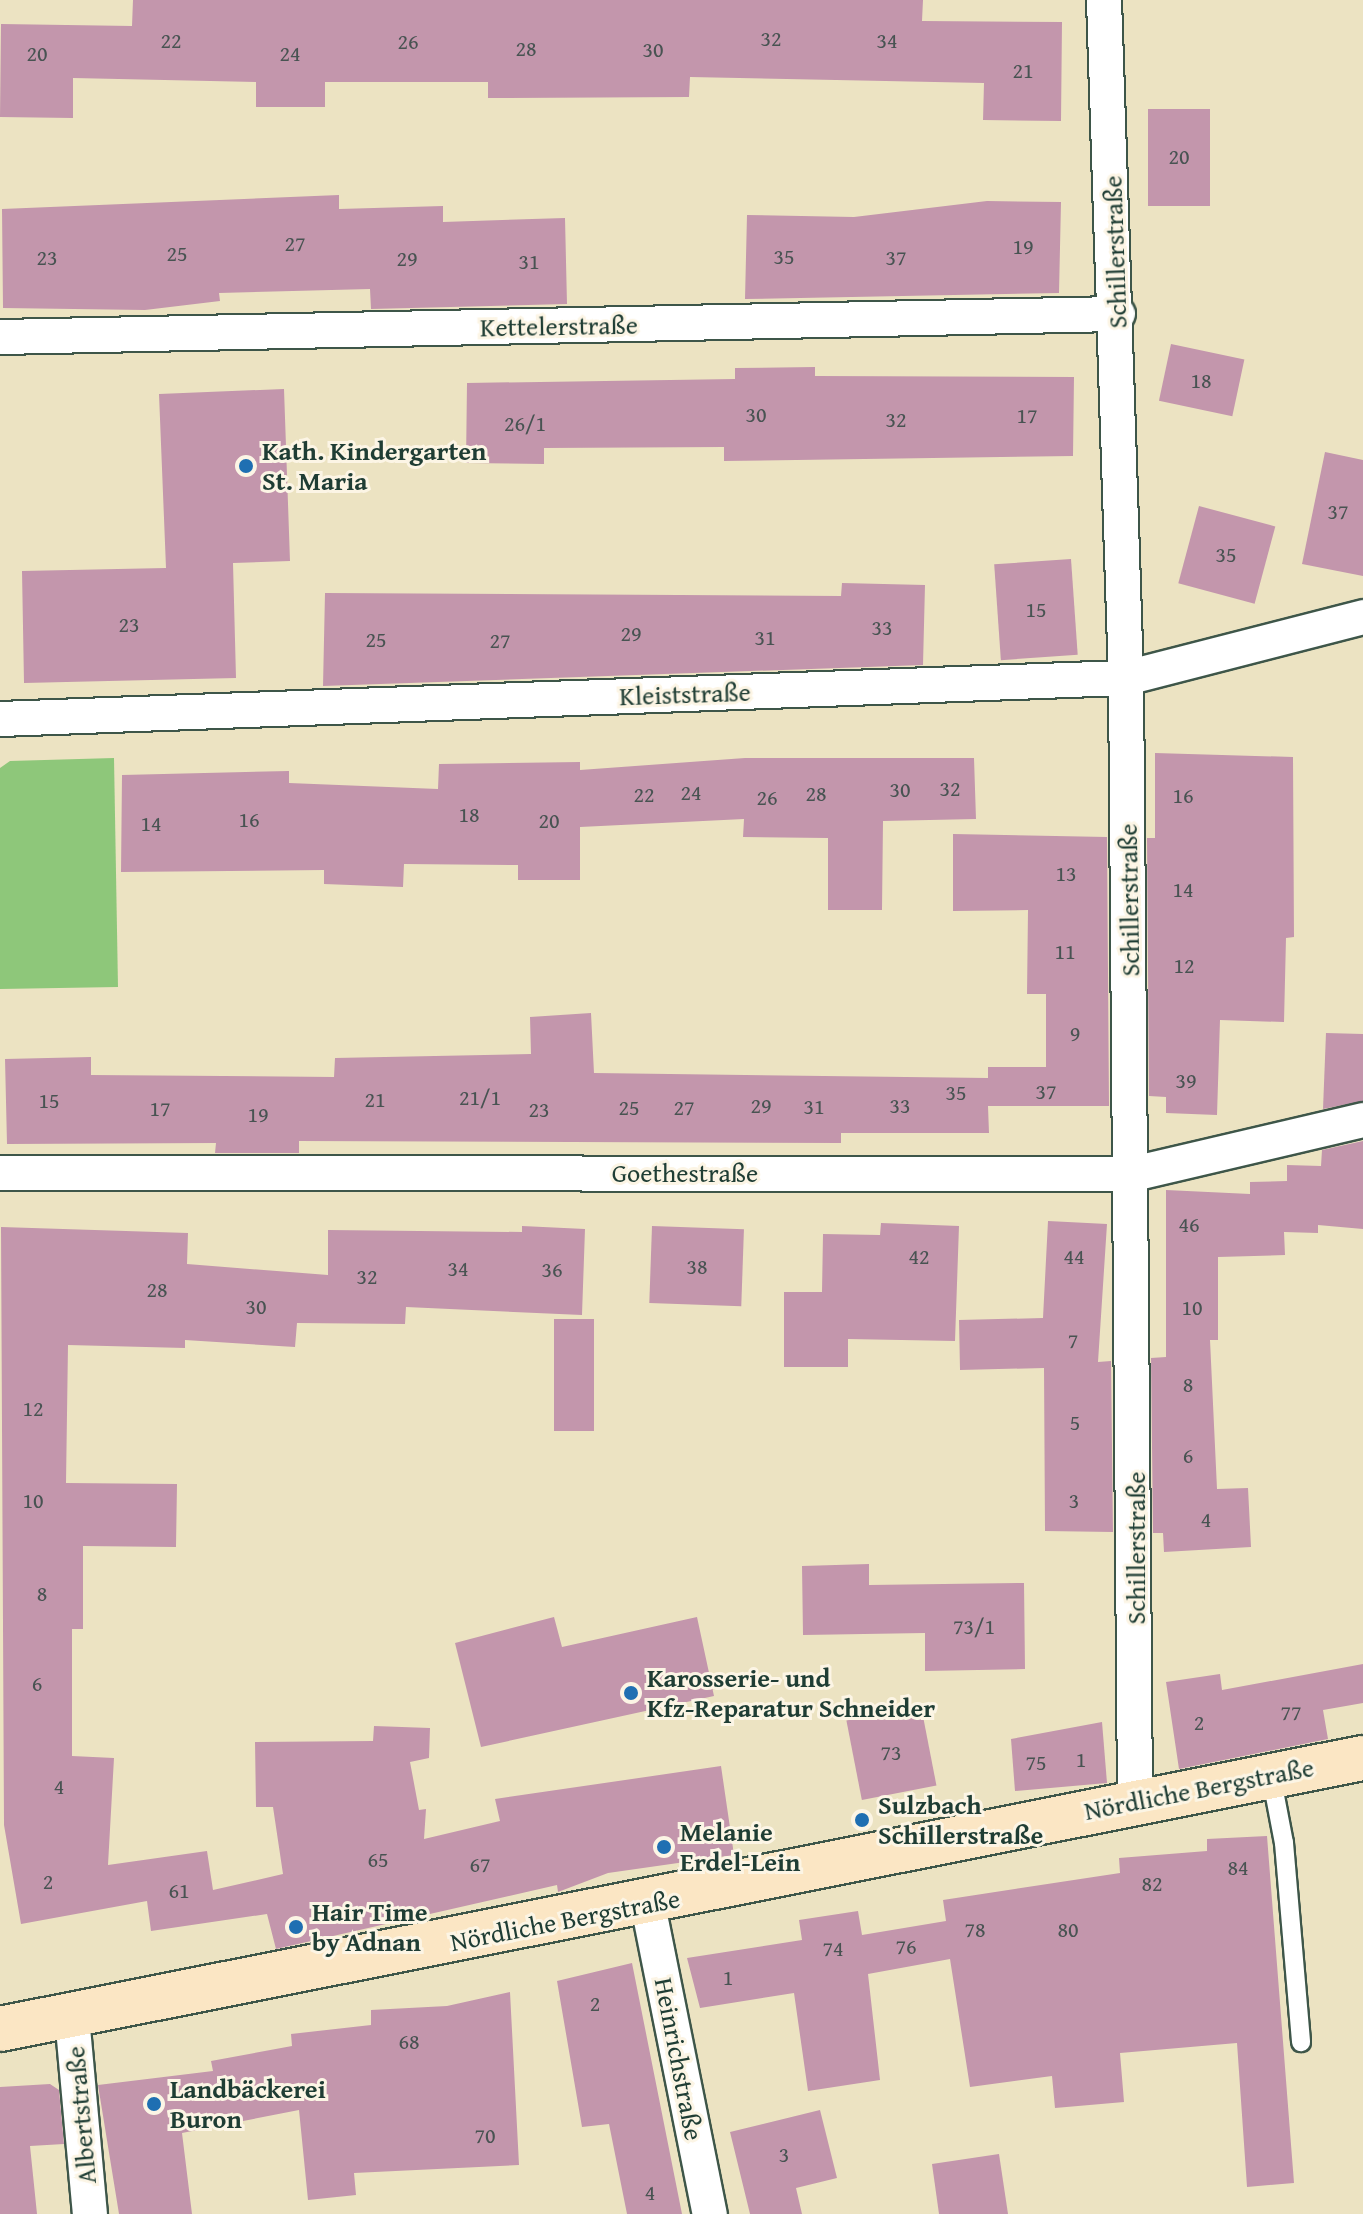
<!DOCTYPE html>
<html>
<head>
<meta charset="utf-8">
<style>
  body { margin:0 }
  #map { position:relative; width:1363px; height:2214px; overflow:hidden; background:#ece3c2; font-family:"Gentium Book Plus",serif }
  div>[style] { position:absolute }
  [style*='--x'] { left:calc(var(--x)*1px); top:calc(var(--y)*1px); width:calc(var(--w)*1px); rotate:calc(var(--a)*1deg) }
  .green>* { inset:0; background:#8ec77a }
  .building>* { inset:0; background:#c396ac; transform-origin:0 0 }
  .roads { filter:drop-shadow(2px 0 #3e5649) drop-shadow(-2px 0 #3e5649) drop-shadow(0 2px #3e5649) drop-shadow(0 -2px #3e5649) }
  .service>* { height:18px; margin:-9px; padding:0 9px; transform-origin:9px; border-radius:9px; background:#fff }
  .minor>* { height:34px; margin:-17px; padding:0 17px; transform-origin:17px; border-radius:17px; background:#fff }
  .secondary>* { height:44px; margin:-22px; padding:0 22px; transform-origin:22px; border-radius:22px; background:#fbe6c4 }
  .dots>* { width:22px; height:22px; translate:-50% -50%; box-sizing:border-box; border:4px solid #fcf5e5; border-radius:50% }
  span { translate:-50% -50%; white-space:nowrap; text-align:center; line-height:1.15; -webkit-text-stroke:6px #fcf5e5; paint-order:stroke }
  .number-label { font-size:22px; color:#485352 }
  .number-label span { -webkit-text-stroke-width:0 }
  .street-label { font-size:26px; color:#1f3d34 }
  .poi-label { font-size:26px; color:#1f3d34; font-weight:700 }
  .left { translate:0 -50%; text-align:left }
</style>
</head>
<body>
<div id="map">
  <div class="green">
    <i style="clip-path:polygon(114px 758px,118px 987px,0 989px,0 768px,10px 761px)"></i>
  </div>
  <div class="building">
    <i style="clip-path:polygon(133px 0,923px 0,922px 21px,1062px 22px,1061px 121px,983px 120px,984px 83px,690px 77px,689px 97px,488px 98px,488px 82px,325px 82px,325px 107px,256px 107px,256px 82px,73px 78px,73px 118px,0 117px,1px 24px,132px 26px)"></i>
    <i style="left:1148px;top:109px;width:62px;height:97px"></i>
    <i style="clip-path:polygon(339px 195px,339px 209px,443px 206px,443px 222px,565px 218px,567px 304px,371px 309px,370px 289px,219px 293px,220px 301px,145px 310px,3px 308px,2px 209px)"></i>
    <i style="clip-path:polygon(987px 201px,1061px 202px,1059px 293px,745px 299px,747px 215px,854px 217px)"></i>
    <i style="left:1171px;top:344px;width:75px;height:58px;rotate:12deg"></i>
    <i style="clip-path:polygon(815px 367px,815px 376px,1074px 377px,1073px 456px,724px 461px,724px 447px,544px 448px,544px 464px,466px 463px,467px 383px,735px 379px,735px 368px)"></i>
    <i style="clip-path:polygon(284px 389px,290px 561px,233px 563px,236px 678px,24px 683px,22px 571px,166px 568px,159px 394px)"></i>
    <i style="clip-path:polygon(1325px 452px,1363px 460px,1363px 576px,1302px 564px)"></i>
    <i style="left:1199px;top:506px;width:79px;height:80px;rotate:15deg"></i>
    <i style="left:1071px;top:559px;width:96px;height:77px;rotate:86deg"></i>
    <i style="clip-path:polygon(842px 583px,925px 585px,923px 665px,323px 686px,325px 593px,841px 596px)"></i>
    <i style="clip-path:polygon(1155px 753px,1293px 757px,1294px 937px,1286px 938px,1284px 1022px,1220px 1020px,1217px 1115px,1166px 1113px,1166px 1097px,1149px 1096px,1147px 838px,1155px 838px)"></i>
    <i style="clip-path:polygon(745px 758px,974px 758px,976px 819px,883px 821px,882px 910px,828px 910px,828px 838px,743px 837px,744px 819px,580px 827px,580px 880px,518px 880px,518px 865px,404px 864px,403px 887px,324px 884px,324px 870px,121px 872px,122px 775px,289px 771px,289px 783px,438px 789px,439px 764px,580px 762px,580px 770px)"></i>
    <i style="clip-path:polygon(953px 834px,1107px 837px,1109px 1106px,988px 1106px,989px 1133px,841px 1133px,841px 1143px,299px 1141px,299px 1153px,215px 1153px,216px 1143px,7px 1144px,5px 1059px,91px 1057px,91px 1075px,334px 1077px,335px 1058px,531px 1054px,530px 1017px,591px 1013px,594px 1073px,988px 1078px,988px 1067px,1046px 1067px,1046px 994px,1027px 994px,1028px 910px,953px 911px)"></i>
    <i style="clip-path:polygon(1326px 1033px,1363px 1034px,1363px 1101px,1323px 1109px)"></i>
    <i style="clip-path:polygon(1363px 1141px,1363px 1229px,1318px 1225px,1318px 1233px,1284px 1232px,1285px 1255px,1218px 1257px,1218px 1340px,1210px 1340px,1217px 1489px,1248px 1488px,1251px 1547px,1164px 1552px,1163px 1533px,1153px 1533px,1151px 1358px,1166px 1357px,1166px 1190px,1250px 1194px,1250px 1182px,1287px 1181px,1287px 1165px,1321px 1166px,1322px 1150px)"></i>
    <i style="clip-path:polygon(1048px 1221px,1107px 1224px,1098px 1362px,1111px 1361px,1113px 1532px,1045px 1531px,1044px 1368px,960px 1370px,959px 1320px,1043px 1318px)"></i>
    <i style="clip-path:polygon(881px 1223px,959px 1226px,955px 1341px,848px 1339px,848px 1367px,784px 1367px,784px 1292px,822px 1292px,823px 1234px,880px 1235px)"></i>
    <i style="clip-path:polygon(522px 1226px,585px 1229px,582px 1315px,406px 1307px,405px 1324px,297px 1323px,295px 1347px,185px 1340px,185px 1348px,68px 1345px,66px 1483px,177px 1484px,176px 1547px,83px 1546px,83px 1629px,72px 1629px,72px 1756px,114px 1758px,108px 1865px,207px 1851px,213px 1890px,283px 1874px,273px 1807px,256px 1807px,255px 1742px,373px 1741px,374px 1726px,430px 1728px,429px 1758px,410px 1762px,419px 1810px,426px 1809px,424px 1839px,500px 1821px,495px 1799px,721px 1766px,734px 1855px,608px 1873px,558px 1892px,557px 1885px,276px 1949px,267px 1914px,151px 1931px,147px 1901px,21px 1924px,4px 1825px,1px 1227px,188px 1233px,187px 1264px,328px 1275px,328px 1230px,522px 1232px)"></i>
    <i style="left:652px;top:1226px;width:92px;height:77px;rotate:2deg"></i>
    <i style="left:554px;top:1319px;width:40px;height:112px"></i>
    <i style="clip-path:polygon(869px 1564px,869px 1585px,1024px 1583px,1025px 1669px,925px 1671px,925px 1633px,803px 1635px,802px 1566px)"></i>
    <i style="clip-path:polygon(554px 1617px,562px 1647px,697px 1617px,714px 1696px,481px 1747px,455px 1643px)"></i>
    <i style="clip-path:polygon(1363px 1664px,1363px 1703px,1323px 1710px,1328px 1739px,1179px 1769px,1166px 1682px,1220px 1674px,1222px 1690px)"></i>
    <i style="left:921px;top:1706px;width:81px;height:76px;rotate:79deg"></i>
    <i style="clip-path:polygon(1102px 1722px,1107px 1783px,1015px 1791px,1011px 1739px)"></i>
    <i style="clip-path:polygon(1267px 1836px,1294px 2183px,1247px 2187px,1237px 2043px,1120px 2053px,1124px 2102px,1055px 2108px,1052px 2076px,970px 2087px,950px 1959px,868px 1974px,880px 2080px,808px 2091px,794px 1993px,700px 2008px,687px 1958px,802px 1940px,799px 1920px,858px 1911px,862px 1935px,946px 1921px,943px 1900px,1120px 1873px,1119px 1858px,1207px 1851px,1207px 1839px)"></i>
    <i style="clip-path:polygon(632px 1963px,682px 2214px,627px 2214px,609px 2124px,582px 2127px,557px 1981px)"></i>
    <i style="clip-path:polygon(510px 1992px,519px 2165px,354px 2173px,356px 2195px,308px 2200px,299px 2110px,182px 2133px,192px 2214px,119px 2214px,98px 2085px,213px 2071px,211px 2061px,292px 2046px,291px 2034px,371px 2025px,371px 2010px,447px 2006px)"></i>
    <i style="clip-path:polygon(50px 2084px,59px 2090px,64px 2144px,30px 2146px,37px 2214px,0 2214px,0 2087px)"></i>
    <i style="clip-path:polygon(820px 2110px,837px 2178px,796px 2188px,802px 2214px,750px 2214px,730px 2132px)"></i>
    <i style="clip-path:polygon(999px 2154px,1008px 2214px,939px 2214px,932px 2164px)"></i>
  </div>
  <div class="roads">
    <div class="service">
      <i style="--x:1271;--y:1775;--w:69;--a:79.2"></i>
      <i style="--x:1284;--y:1843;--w:200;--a:85.1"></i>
    </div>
    <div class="minor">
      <i style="--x:1104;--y:0;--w:678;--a:88.14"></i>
      <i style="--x:1126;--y:678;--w:1123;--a:89.54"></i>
      <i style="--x:0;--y:337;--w:1118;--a:-1.18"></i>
      <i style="--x:0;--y:719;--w:1127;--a:-2.09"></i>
      <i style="--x:1126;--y:678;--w:245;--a:-14.4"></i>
      <i style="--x:0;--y:1173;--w:1133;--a:0.05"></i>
      <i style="--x:1133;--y:1174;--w:236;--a:-13.2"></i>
      <i style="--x:648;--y:1905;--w:315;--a:78.7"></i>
      <i style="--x:72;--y:2017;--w:198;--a:84.8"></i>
    </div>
    <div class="secondary">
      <i style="--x:0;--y:2029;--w:1390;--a:-11.25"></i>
    </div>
  </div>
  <div class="dots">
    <i style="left:246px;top:466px;background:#1f6fb2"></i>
    <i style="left:631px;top:1693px;background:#1f6fb2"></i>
    <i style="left:862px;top:1820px;background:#1f6fb2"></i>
    <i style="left:664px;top:1847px;background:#1f6fb2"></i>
    <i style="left:296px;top:1927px;background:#1f6fb2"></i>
    <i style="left:154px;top:2104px;background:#1f6fb2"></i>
  </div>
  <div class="number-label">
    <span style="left:771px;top:39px">32</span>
    <span style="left:171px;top:41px">22</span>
    <span style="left:887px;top:41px">34</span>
    <span style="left:408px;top:42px">26</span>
    <span style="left:526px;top:49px">28</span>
    <span style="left:653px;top:50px">30</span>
    <span style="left:37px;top:54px">20</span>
    <span style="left:290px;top:54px">24</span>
    <span style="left:1023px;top:71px">21</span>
    <span style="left:1179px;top:157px">20</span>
    <span style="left:295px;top:244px">27</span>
    <span style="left:1023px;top:247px">19</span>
    <span style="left:177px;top:254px">25</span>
    <span style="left:784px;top:257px">35</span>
    <span style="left:47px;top:258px">23</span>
    <span style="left:896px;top:258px">37</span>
    <span style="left:407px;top:259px">29</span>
    <span style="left:529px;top:262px">31</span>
    <span style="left:1201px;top:381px">18</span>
    <span style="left:756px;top:415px">30</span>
    <span style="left:1027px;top:416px">17</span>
    <span style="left:896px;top:420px">32</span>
    <span style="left:525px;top:424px">26/1</span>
    <span style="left:1338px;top:512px">37</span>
    <span style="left:1226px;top:555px">35</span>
    <span style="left:1036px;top:610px">15</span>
    <span style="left:129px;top:625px">23</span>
    <span style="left:882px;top:628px">33</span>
    <span style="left:631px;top:634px">29</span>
    <span style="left:765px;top:638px">31</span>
    <span style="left:376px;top:640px">25</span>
    <span style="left:500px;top:641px">27</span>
    <span style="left:950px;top:789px">32</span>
    <span style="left:900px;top:790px">30</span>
    <span style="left:691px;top:793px">24</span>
    <span style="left:816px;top:794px">28</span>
    <span style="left:644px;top:795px">22</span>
    <span style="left:1183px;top:796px">16</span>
    <span style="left:767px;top:798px">26</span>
    <span style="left:469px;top:815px">18</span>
    <span style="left:249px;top:820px">16</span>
    <span style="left:549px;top:821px">20</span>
    <span style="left:151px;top:824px">14</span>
    <span style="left:1066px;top:874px">13</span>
    <span style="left:1183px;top:890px">14</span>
    <span style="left:1065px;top:952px">11</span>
    <span style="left:1184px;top:966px">12</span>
    <span style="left:1075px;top:1034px">9</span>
    <span style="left:1186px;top:1081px">39</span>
    <span style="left:1046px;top:1092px">37</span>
    <span style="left:956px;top:1093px">35</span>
    <span style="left:480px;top:1098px">21/1</span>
    <span style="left:375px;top:1100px">21</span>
    <span style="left:49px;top:1101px">15</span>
    <span style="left:761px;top:1106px">29</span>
    <span style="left:900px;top:1106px">33</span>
    <span style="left:814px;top:1107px">31</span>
    <span style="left:629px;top:1108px">25</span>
    <span style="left:684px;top:1108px">27</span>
    <span style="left:160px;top:1109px">17</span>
    <span style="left:539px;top:1110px">23</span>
    <span style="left:258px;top:1115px">19</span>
    <span style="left:1189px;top:1225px">46</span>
    <span style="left:919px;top:1257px">42</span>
    <span style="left:1074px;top:1257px">44</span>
    <span style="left:697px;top:1267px">38</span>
    <span style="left:458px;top:1269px">34</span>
    <span style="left:552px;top:1270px">36</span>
    <span style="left:367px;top:1277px">32</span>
    <span style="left:157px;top:1290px">28</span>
    <span style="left:256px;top:1307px">30</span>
    <span style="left:1192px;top:1308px">10</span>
    <span style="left:1073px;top:1341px">7</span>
    <span style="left:1188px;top:1385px">8</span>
    <span style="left:33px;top:1409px">12</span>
    <span style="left:1075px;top:1423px">5</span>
    <span style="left:1188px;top:1456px">6</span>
    <span style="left:33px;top:1501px">10</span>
    <span style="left:1074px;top:1501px">3</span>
    <span style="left:1206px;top:1520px">4</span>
    <span style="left:42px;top:1594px">8</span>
    <span style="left:974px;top:1627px">73/1</span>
    <span style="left:37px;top:1684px">6</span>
    <span style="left:1291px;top:1713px">77</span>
    <span style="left:1199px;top:1723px">2</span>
    <span style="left:891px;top:1753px">73</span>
    <span style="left:1081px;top:1760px">1</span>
    <span style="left:1036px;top:1763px">75</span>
    <span style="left:59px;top:1787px">4</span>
    <span style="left:378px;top:1860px">65</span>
    <span style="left:480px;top:1865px">67</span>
    <span style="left:1238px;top:1868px">84</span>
    <span style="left:48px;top:1882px">2</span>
    <span style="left:1152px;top:1884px">82</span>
    <span style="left:179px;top:1891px">61</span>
    <span style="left:975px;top:1930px">78</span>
    <span style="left:1068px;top:1930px">80</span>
    <span style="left:906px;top:1947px">76</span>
    <span style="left:833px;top:1949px">74</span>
    <span style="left:728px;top:1978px">1</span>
    <span style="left:595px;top:2004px">2</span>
    <span style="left:409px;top:2042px">68</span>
    <span style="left:485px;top:2136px">70</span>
    <span style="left:784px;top:2155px">3</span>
    <span style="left:650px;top:2193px">4</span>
  </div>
  <div class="street-label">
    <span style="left:1115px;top:252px;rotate:-92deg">Schillerstraße</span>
    <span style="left:559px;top:326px;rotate:-1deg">Kettelerstraße</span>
    <span style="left:685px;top:694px;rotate:-2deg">Kleiststraße</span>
    <span style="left:1129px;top:900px;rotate:-91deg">Schillerstraße</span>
    <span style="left:685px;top:1173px">Goethestraße</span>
    <span style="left:1136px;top:1548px;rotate:-90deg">Schillerstraße</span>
    <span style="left:1199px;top:1789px;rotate:-11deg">Nördliche Bergstraße</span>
    <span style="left:565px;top:1920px;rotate:-11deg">Nördliche Bergstraße</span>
    <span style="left:679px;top:2059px;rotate:79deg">Heinrichstraße</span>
    <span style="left:81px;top:2115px;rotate:-95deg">Albertstraße</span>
  </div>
  <div class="poi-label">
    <span class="left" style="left:262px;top:466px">Kath. Kindergarten<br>St. Maria</span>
    <span class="left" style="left:647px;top:1693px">Karosserie- und<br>Kfz-Reparatur Schneider</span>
    <span class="left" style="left:878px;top:1820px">Sulzbach<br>Schillerstraße</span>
    <span class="left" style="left:680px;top:1847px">Melanie<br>Erdel-Lein</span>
    <span class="left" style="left:312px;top:1927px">Hair Time<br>by Adnan</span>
    <span class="left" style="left:170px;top:2104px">Landbäckerei<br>Buron</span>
  </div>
</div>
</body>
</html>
